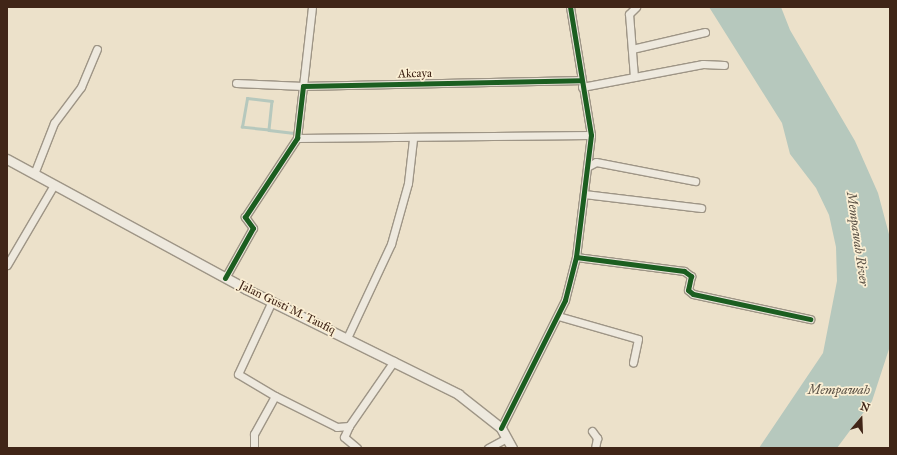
<!DOCTYPE html>
<html>
<head>
<meta charset="utf-8">
<style>
  body { margin:0 }
  #map { position:relative; width:897px; height:455px; overflow:hidden; background:#ece1ca; font-family:"IM FELL Great Primer",serif }
  div>[style] { position:absolute }
  [style*='--x'] { left:calc(var(--x)*1px); top:calc(var(--y)*1px); width:calc(var(--w)*1px); rotate:calc(var(--a)*1deg) }
  .water>* { inset:0; background:#b6c8bd }
  .stream>* { height:2.5px; margin:-1.25px; padding:0 1.25px; transform-origin:1.25px; border-radius:1.25px; background:#b6c8bd }
  .roads { filter:drop-shadow(1px 0 #9e9586) drop-shadow(-1px 0 #9e9586) drop-shadow(0 1px #9e9586) drop-shadow(0 -1px #9e9586) }
  .street>* { height:7px; margin:-3.5px; padding:0 3.5px; transform-origin:3.5px; border-radius:3.5px; background:#eee9de }
  .secondary>* { height:9px; margin:-4.5px; padding:0 4.5px; transform-origin:4.5px; border-radius:4.5px; background:#eee9de }
  .cycleway>* { height:5px; margin:-2.5px; padding:0 2.5px; transform-origin:2.5px; border-radius:2.5px; background:#1b5e20 }
  span { translate:-50% -50%; white-space:nowrap; text-align:center; line-height:1.15; -webkit-text-stroke:3.5px #fbefd4; paint-order:stroke }
  .street-label { font-size:12px; color:#402517 }
  .water-label { font-size:13px; color:#5c5347; font-style:italic }
  .frame { position:absolute; inset:0; border:8px solid #402517; pointer-events:none }
  .north { position:absolute; left:841px; top:399px; width:40px; height:40px; -webkit-text-stroke:3px #fbefd4; paint-order:stroke; rotate:19deg; font-size:11px; font-weight:700; line-height:16px; text-align:center; color:#402517 }
  .north::after { content:''; display:block; margin:auto; width:14px; height:18px; background:#402517; clip-path:polygon(50% 0,100% 100%,50% 72%,0 100%) }
</style>
</head>
<body>
<div id="map">
  <div class="water">
    <i style="clip-path:polygon(709px 7px,781px 7px,790px 30px,855px 141px,878px 193px,890px 238px,890px 346px,872px 401px,837px 448px,759px 448px,823px 353px,837px 281px,836px 247px,829px 215px,816px 188px,790px 154px,782px 123px)"></i>
  </div>
  <div class="stream">
    <i style="--x:269;--y:130;--w:27;--a:-174"></i>
    <i style="--x:242;--y:127;--w:29;--a:-80"></i>
    <i style="--x:247;--y:98;--w:25;--a:7"></i>
    <i style="--x:272;--y:101;--w:29;--a:96"></i>
    <i style="--x:269;--y:130;--w:25;--a:7"></i>
  </div>
  <div class="roads">
    <div class="street">
      <i style="--x:632;--y:49;--w:75;--a:-13.1"></i>
      <i style="--x:634;--y:77;--w:63;--a:-94.5"></i>
      <i style="--x:629;--y:14;--w:10;--a:-45"></i>
      <i style="--x:236;--y:83;--w:67;--a:2.6"></i>
      <i style="--x:303;--y:86;--w:80;--a:-83.5"></i>
      <i style="--x:582;--y:87;--w:123;--a:-10.8"></i>
      <i style="--x:703;--y:64;--w:21;--a:3"></i>
      <i style="--x:297;--y:138;--w:294;--a:-0.6"></i>
      <i style="--x:587;--y:167;--w:10;--a:-29"></i>
      <i style="--x:596;--y:162;--w:101;--a:10.9"></i>
      <i style="--x:34;--y:174;--w:55;--a:-68.6"></i>
      <i style="--x:54;--y:123;--w:45;--a:-53.1"></i>
      <i style="--x:81;--y:87;--w:41;--a:-67.2"></i>
      <i style="--x:584;--y:194;--w:118;--a:6.8"></i>
      <i style="--x:576;--y:257;--w:109;--a:7.4"></i>
      <i style="--x:684;--y:271;--w:9;--a:36"></i>
      <i style="--x:691;--y:276;--w:14;--a:102"></i>
      <i style="--x:688;--y:290;--w:6;--a:39"></i>
      <i style="--x:693;--y:294;--w:120;--a:12.1"></i>
      <i style="--x:7;--y:265;--w:93;--a:-59.6"></i>
      <i style="--x:225;--y:278;--w:57;--a:-60.8"></i>
      <i style="--x:253;--y:228;--w:14;--a:-126"></i>
      <i style="--x:245;--y:217;--w:95;--a:-56.6"></i>
      <i style="--x:297;--y:138;--w:52;--a:-83.4"></i>
      <i style="--x:303;--y:86;--w:278;--a:-1.2"></i>
      <i style="--x:558;--y:316;--w:83;--a:16"></i>
      <i style="--x:638;--y:339;--w:24;--a:102"></i>
      <i style="--x:347;--y:338;--w:104;--a:-64.9"></i>
      <i style="--x:391;--y:244;--w:63;--a:-74.4"></i>
      <i style="--x:408;--y:183;--w:44;--a:-83.5"></i>
      <i style="--x:275;--y:396;--w:69;--a:26.6"></i>
      <i style="--x:337;--y:427;--w:12;--a:-5"></i>
      <i style="--x:349;--y:426;--w:79;--a:-55.3"></i>
      <i style="--x:349;--y:426;--w:12;--a:114"></i>
      <i style="--x:344;--y:437;--w:17;--a:40"></i>
      <i style="--x:501;--y:428;--w:143;--a:-63.4"></i>
      <i style="--x:565;--y:300;--w:44;--a:-75.7"></i>
      <i style="--x:576;--y:257;--w:123;--a:-83"></i>
      <i style="--x:591;--y:135;--w:130;--a:-99.3"></i>
      <i style="--x:592;--y:431;--w:9;--a:54"></i>
      <i style="--x:597;--y:438;--w:10;--a:101"></i>
      <i style="--x:254;--y:448;--w:14;--a:-90"></i>
      <i style="--x:254;--y:434;--w:43;--a:-61.1"></i>
      <i style="--x:275;--y:396;--w:43;--a:-149.3"></i>
      <i style="--x:238;--y:374;--w:81;--a:-65"></i>
      <i style="--x:488;--y:448;--w:21;--a:-28"></i>
    </div>
    <div class="secondary">
      <i style="--x:7;--y:159;--w:272;--a:28.5"></i>
      <i style="--x:246;--y:289;--w:237;--a:26.3"></i>
      <i style="--x:458;--y:394;--w:55;--a:38.3"></i>
      <i style="--x:501;--y:428;--w:23;--a:61"></i>
    </div>
  </div>
  <div class="cycleway">
    <i style="--x:576;--y:257;--w:109;--a:7.4"></i>
    <i style="--x:684;--y:271;--w:9;--a:36"></i>
    <i style="--x:691;--y:276;--w:14;--a:102"></i>
    <i style="--x:688;--y:290;--w:6;--a:39"></i>
    <i style="--x:693;--y:294;--w:120;--a:12.1"></i>
    <i style="--x:225;--y:278;--w:57;--a:-60.8"></i>
    <i style="--x:253;--y:228;--w:14;--a:-126"></i>
    <i style="--x:245;--y:217;--w:95;--a:-56.6"></i>
    <i style="--x:297;--y:138;--w:52;--a:-83.4"></i>
    <i style="--x:303;--y:86;--w:278;--a:-1.2"></i>
    <i style="--x:501;--y:428;--w:143;--a:-63.4"></i>
    <i style="--x:565;--y:300;--w:44;--a:-75.7"></i>
    <i style="--x:576;--y:257;--w:123;--a:-83"></i>
    <i style="--x:591;--y:135;--w:130;--a:-99.3"></i>
  </div>
  <div class="street-label">
    <span style="left:415px;top:74px;rotate:-1deg">Akcaya</span>
    <span style="left:287px;top:308px;rotate:26deg">Jalan Gusti M. Taufiq</span>
  </div>
  <div class="water-label">
    <span style="left:857px;top:239px;rotate:82deg">Mempawah River</span>
    <span style="left:839px;top:390px">Mempawah</span>
  </div>
  <div class="frame"></div>
  <div class="north">N</div>
</div>
</body>
</html>
